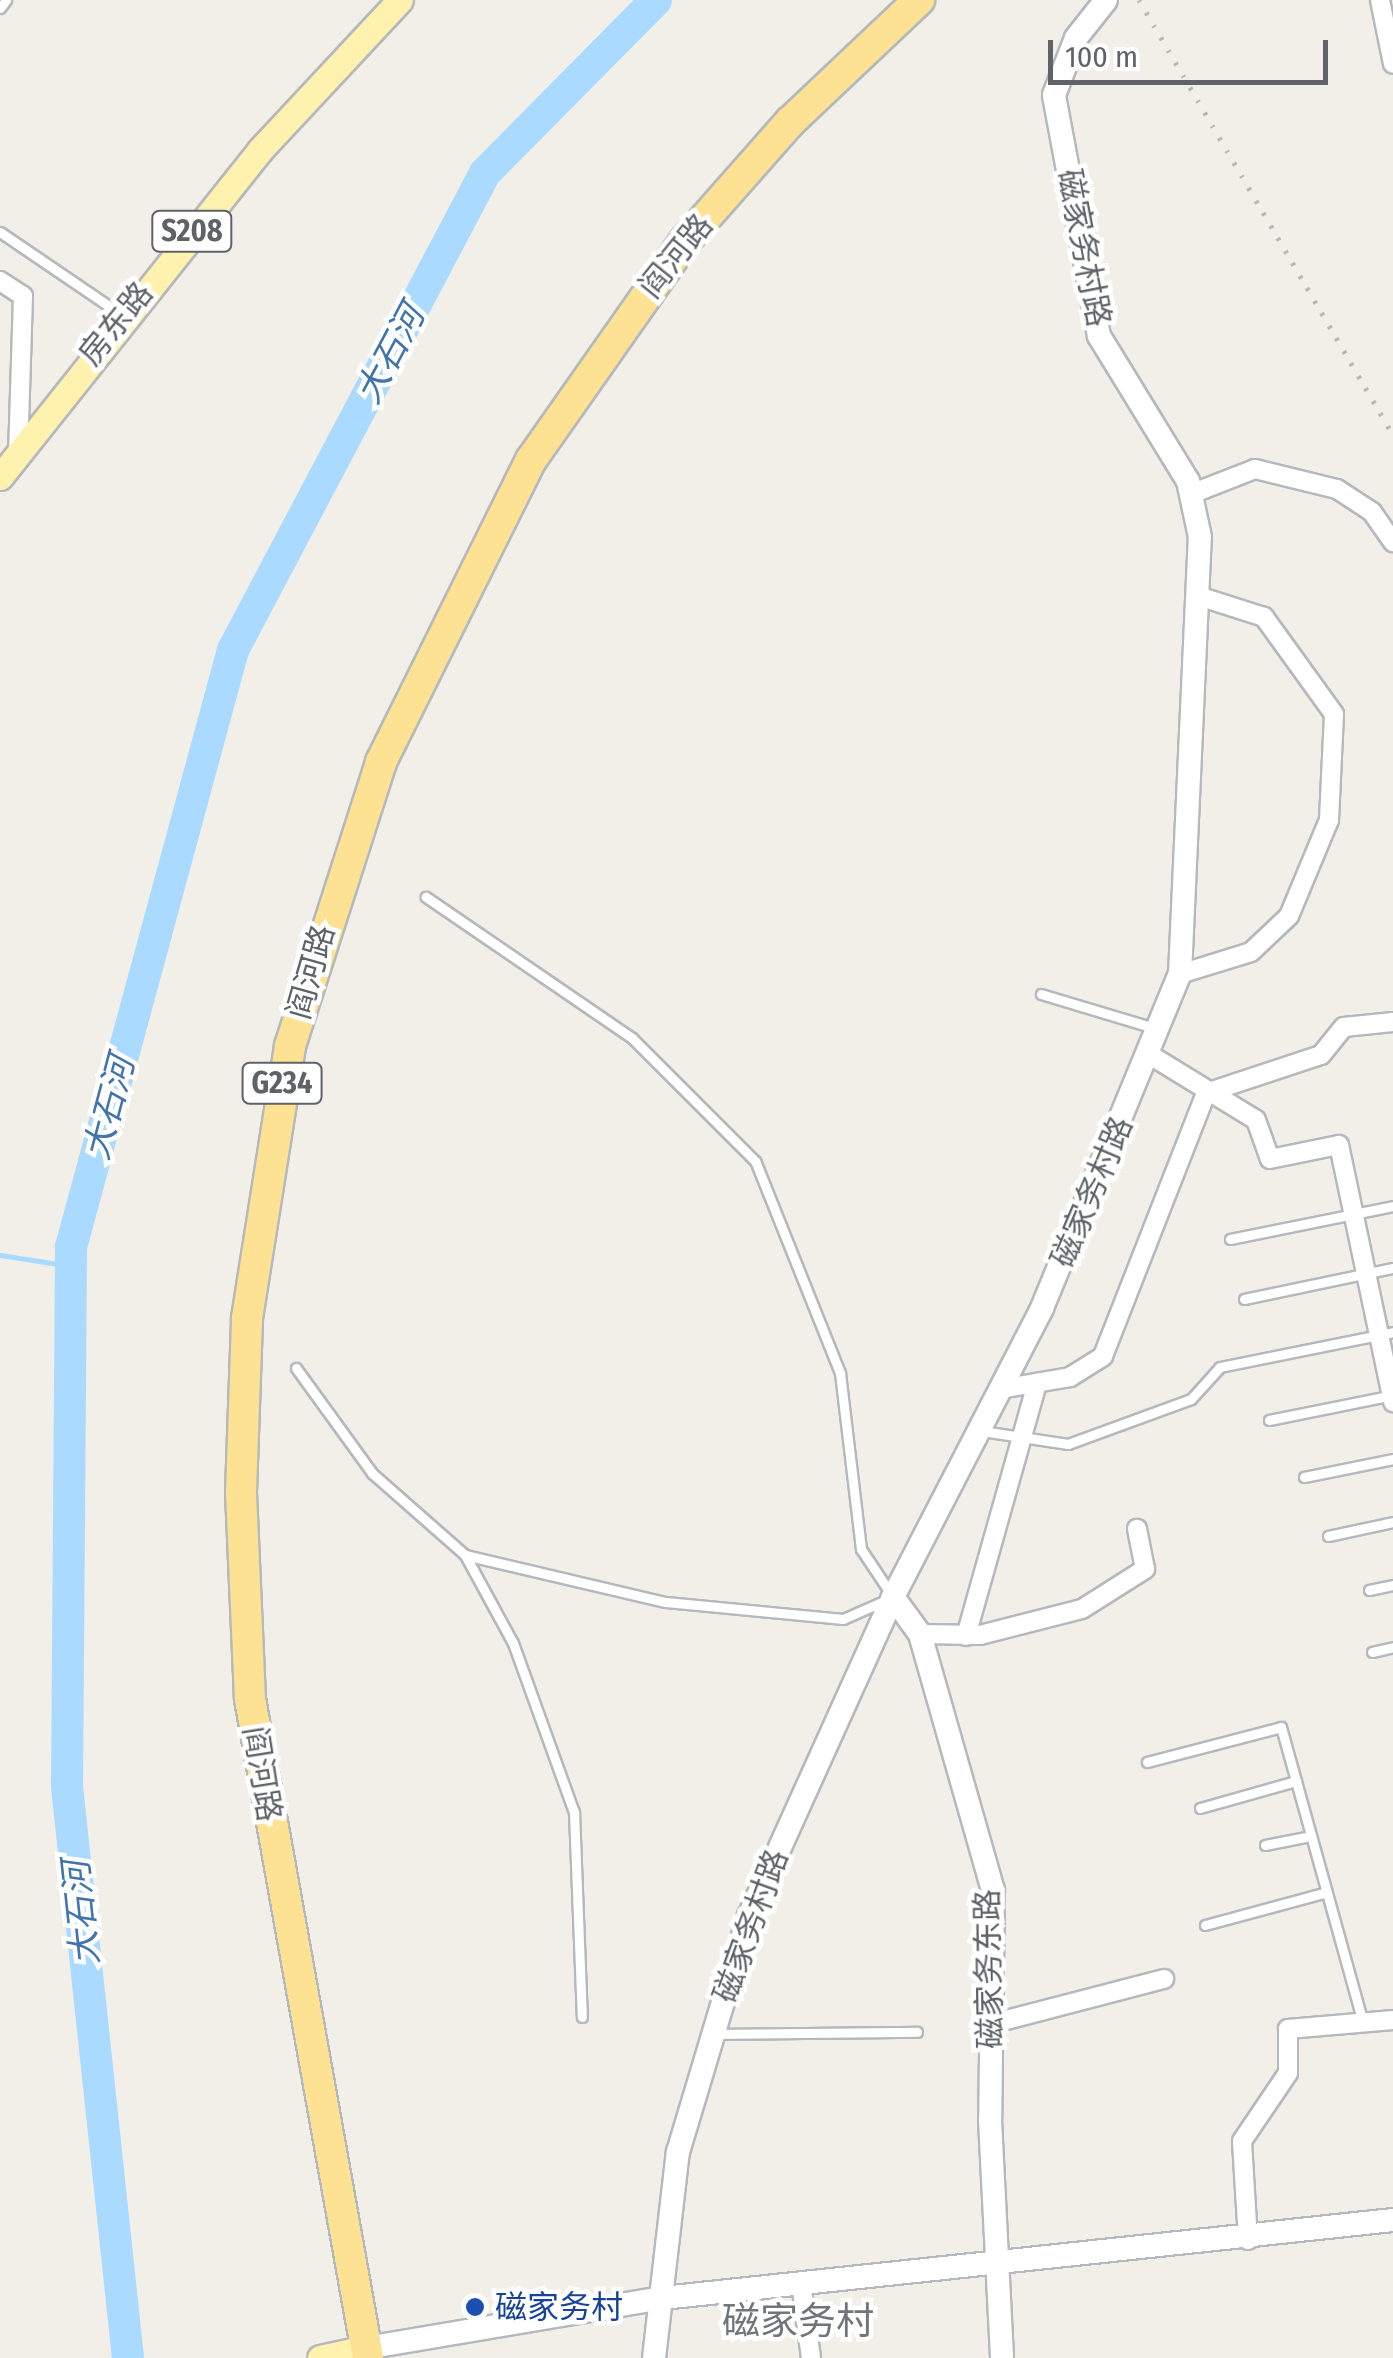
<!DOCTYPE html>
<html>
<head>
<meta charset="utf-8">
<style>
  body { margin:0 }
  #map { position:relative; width:1393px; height:2358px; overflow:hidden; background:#f1efe8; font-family:"Fira Sans Condensed","Noto Sans SC",sans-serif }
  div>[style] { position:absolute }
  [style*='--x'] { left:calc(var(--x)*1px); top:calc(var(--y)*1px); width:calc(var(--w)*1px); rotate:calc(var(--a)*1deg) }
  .stream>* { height:5px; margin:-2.5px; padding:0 2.5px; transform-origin:2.5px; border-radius:2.5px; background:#aadaff }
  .river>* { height:32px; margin:-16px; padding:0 16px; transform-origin:16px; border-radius:16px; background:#aadaff }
  .roads { filter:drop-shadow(2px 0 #b5b8bc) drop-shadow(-2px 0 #b5b8bc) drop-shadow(0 2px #b5b8bc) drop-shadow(0 -2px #b5b8bc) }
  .lane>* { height:9px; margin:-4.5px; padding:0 4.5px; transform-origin:4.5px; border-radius:4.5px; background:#fff }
  .street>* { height:18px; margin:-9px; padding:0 9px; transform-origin:9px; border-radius:9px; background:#fff }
  .secondary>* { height:22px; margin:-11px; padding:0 11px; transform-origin:11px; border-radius:11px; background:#fff }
  .primary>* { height:25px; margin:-12.5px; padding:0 12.5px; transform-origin:12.5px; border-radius:12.5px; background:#fff2af }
  .highway>* { height:30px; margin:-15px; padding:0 15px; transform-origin:15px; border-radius:15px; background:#fde293 }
  .rail>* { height:5px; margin-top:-2.5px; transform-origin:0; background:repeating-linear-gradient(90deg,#b6b7b8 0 2.5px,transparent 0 14.5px) }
  .dots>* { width:28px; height:28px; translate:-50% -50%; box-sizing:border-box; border:5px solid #fff; border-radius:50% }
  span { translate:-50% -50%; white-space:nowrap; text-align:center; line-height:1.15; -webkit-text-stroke:9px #fff; paint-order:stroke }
  .shield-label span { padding:2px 8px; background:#fff; border:2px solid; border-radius:8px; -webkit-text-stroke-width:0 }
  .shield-label { font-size:30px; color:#5f6368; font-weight:700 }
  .street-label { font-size:32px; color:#5f6368 }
  .transit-label { font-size:32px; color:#164399 }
  .left { translate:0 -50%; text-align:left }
  .water-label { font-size:35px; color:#4174aa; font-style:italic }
  .quarter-label { font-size:38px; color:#70757a }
  .scale { position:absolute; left:1048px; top:40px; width:280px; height:45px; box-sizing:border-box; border:5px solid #5f6368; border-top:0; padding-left:12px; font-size:30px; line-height:35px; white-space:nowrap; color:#5f6368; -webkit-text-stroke:8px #fff; paint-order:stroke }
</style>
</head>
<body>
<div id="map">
  <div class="stream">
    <i style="--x:0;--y:1255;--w:72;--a:8.8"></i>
  </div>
  <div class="river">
    <i style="--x:128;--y:2358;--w:575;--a:-96.09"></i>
    <i style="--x:67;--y:1786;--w:539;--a:-89.57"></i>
    <i style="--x:71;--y:1247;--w:619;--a:-74.82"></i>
    <i style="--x:233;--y:650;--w:539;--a:-62.15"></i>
    <i style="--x:485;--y:173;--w:243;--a:-45.3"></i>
  </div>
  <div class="roads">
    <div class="lane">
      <i style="--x:0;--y:8;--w:10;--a:-53"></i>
      <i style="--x:0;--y:232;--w:148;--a:34.2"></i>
      <i style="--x:1041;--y:994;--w:122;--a:16.7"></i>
      <i style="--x:1230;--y:1239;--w:166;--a:-11.4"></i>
      <i style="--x:1244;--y:1299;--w:152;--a:-11.8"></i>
      <i style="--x:296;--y:1368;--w:130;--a:54.1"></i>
      <i style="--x:372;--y:1473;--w:124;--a:41.4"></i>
      <i style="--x:465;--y:1555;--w:206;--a:13.2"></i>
      <i style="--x:666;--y:1602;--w:178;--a:5.5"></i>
      <i style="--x:843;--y:1619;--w:55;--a:-23.7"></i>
      <i style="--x:893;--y:1597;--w:58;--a:-123.7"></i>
      <i style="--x:861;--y:1549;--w:177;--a:-96.8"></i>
      <i style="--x:840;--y:1373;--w:228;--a:-111.8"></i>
      <i style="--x:755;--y:1161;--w:174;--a:-135"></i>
      <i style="--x:632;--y:1038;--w:250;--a:-145.6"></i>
      <i style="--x:1269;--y:1420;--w:126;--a:-11.4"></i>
      <i style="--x:982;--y:1431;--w:87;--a:8.6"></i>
      <i style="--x:1068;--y:1444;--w:131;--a:-20.1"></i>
      <i style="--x:1191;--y:1399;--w:43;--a:-47.8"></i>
      <i style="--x:1220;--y:1367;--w:177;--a:-11.4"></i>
      <i style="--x:1304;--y:1477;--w:91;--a:-11.4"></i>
      <i style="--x:1328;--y:1536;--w:66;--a:-12.2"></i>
      <i style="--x:465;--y:1555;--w:100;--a:61.4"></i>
      <i style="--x:513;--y:1643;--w:180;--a:70.2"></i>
      <i style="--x:574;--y:1812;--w:205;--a:87.8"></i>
      <i style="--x:1369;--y:1590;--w:25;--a:-12"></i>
      <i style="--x:1372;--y:1652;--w:22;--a:-13"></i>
      <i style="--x:1147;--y:1762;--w:138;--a:-14.6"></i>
      <i style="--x:1281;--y:1727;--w:306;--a:74.5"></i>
      <i style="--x:1200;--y:1808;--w:100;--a:-15.7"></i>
      <i style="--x:1265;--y:1845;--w:47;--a:-11.1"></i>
      <i style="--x:1205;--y:1925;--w:126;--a:-15.1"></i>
      <i style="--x:716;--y:2034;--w:201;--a:-0.6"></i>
    </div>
    <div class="street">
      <i style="--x:1380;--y:0;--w:65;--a:78.5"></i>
      <i style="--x:0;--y:281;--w:27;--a:33"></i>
      <i style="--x:23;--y:296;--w:155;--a:91.8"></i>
      <i style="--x:1191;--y:494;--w:69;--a:-21.3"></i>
      <i style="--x:1255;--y:469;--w:84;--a:13.7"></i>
      <i style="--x:1337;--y:489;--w:42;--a:33.3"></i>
      <i style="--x:1372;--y:512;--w:37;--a:55"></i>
      <i style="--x:1180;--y:974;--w:74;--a:-17.2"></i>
      <i style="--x:1251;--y:952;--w:52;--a:-43.5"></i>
      <i style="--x:1289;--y:916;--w:104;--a:-67.4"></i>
      <i style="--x:1329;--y:820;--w:106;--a:-87.3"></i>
      <i style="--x:1334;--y:714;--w:120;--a:-125.8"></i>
      <i style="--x:1264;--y:617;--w:69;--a:-162.3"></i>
      <i style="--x:1150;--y:1055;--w:124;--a:31.5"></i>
      <i style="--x:1256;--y:1120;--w:41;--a:70.3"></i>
      <i style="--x:1270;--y:1159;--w:70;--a:-11.5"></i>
      <i style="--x:1339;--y:1145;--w:263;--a:78.1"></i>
      <i style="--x:1000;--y:1389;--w:71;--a:-9.7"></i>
      <i style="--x:1070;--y:1377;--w:39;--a:-32"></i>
      <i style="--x:1103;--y:1356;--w:282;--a:-68.6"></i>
      <i style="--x:1206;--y:1093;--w:121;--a:-18.3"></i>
      <i style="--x:1321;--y:1055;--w:36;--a:-51"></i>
      <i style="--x:1344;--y:1027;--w:49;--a:-5.8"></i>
      <i style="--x:920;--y:1634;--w:60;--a:1"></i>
      <i style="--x:980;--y:1635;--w:105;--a:-14.3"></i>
      <i style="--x:1082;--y:1609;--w:75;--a:-32.4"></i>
      <i style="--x:1145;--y:1569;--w:41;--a:-101.3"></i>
      <i style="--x:966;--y:1636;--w:263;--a:-74.3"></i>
      <i style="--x:991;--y:2024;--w:179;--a:-14.6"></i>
      <i style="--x:1248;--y:2240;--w:99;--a:-93.5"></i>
      <i style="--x:1242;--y:2141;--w:82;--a:-55.9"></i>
      <i style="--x:1288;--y:2073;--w:44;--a:-90"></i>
      <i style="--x:1288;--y:2029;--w:105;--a:-4.9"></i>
      <i style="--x:801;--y:2283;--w:76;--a:82.4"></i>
    </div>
    <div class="secondary">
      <i style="--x:893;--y:1597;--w:46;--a:53.9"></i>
      <i style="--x:920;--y:1634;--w:266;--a:74.1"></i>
      <i style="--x:993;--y:1890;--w:230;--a:90.7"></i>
      <i style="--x:990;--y:2120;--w:238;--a:87.1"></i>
      <i style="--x:366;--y:2348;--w:301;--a:-9.6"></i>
      <i style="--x:663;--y:2298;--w:734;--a:-6.1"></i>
      <i style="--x:654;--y:2358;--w:207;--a:-83.4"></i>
      <i style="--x:678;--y:2152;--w:246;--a:-73.3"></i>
      <i style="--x:749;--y:1916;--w:350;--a:-65.7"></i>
      <i style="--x:893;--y:1597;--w:325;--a:-62.7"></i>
      <i style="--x:1042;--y:1308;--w:361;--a:-67.6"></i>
      <i style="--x:1180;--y:974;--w:437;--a:-87.4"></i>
      <i style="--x:1200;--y:537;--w:57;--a:-102.1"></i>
      <i style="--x:1188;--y:481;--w:170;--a:-121.5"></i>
      <i style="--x:1099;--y:336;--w:245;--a:-100.6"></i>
      <i style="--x:1054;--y:95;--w:61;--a:-68.9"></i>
      <i style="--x:1076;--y:38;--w:48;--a:-51.7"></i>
    </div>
    <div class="primary">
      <i style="--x:0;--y:477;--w:418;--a:-51.5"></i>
      <i style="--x:260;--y:150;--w:205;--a:-47"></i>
      <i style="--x:320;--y:2358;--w:47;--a:-12.3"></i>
    </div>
    <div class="highway">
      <i style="--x:368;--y:2358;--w:669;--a:-100.15"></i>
      <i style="--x:250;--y:1699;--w:207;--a:-92.5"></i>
      <i style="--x:241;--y:1492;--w:174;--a:-88"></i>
      <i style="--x:247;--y:1318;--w:275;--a:-81"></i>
      <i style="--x:290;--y:1046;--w:298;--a:-72.2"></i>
      <i style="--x:381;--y:762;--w:337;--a:-63.6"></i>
      <i style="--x:531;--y:460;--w:268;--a:-54.9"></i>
      <i style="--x:685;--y:241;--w:159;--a:-48.6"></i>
      <i style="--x:790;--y:122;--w:178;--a:-43.4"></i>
    </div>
  </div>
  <div class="rail">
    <i style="--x:1139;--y:0;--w:504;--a:59.72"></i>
  </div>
  <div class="dots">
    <i style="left:475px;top:2307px;background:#1a4fb4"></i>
  </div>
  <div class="shield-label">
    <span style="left:192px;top:231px">S208</span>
    <span style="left:282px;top:1083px">G234</span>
  </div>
  <div class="street-label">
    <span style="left:1084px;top:248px;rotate:79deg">磁家务村路</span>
    <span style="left:676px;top:256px;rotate:-51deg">阎河路</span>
    <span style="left:116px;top:324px;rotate:-51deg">房东路</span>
    <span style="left:311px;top:972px;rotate:-74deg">阎河路</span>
    <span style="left:1092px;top:1192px;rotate:-67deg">磁家务村路</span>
    <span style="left:262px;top:1774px;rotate:81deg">阎河路</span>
    <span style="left:751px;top:1926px;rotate:-70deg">磁家务村路</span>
    <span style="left:989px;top:1969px;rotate:-91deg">磁家务东路</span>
  </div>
  <div class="transit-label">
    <span class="left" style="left:495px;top:2307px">磁家务村</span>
  </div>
  <div class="water-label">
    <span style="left:390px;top:354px;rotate:-62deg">大石河</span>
    <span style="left:109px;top:1108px;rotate:-75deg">大石河</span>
    <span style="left:81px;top:1913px;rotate:-96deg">大石河</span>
  </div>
  <div class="quarter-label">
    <span style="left:798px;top:2322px">磁家务村</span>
  </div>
  <div class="scale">100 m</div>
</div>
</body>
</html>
